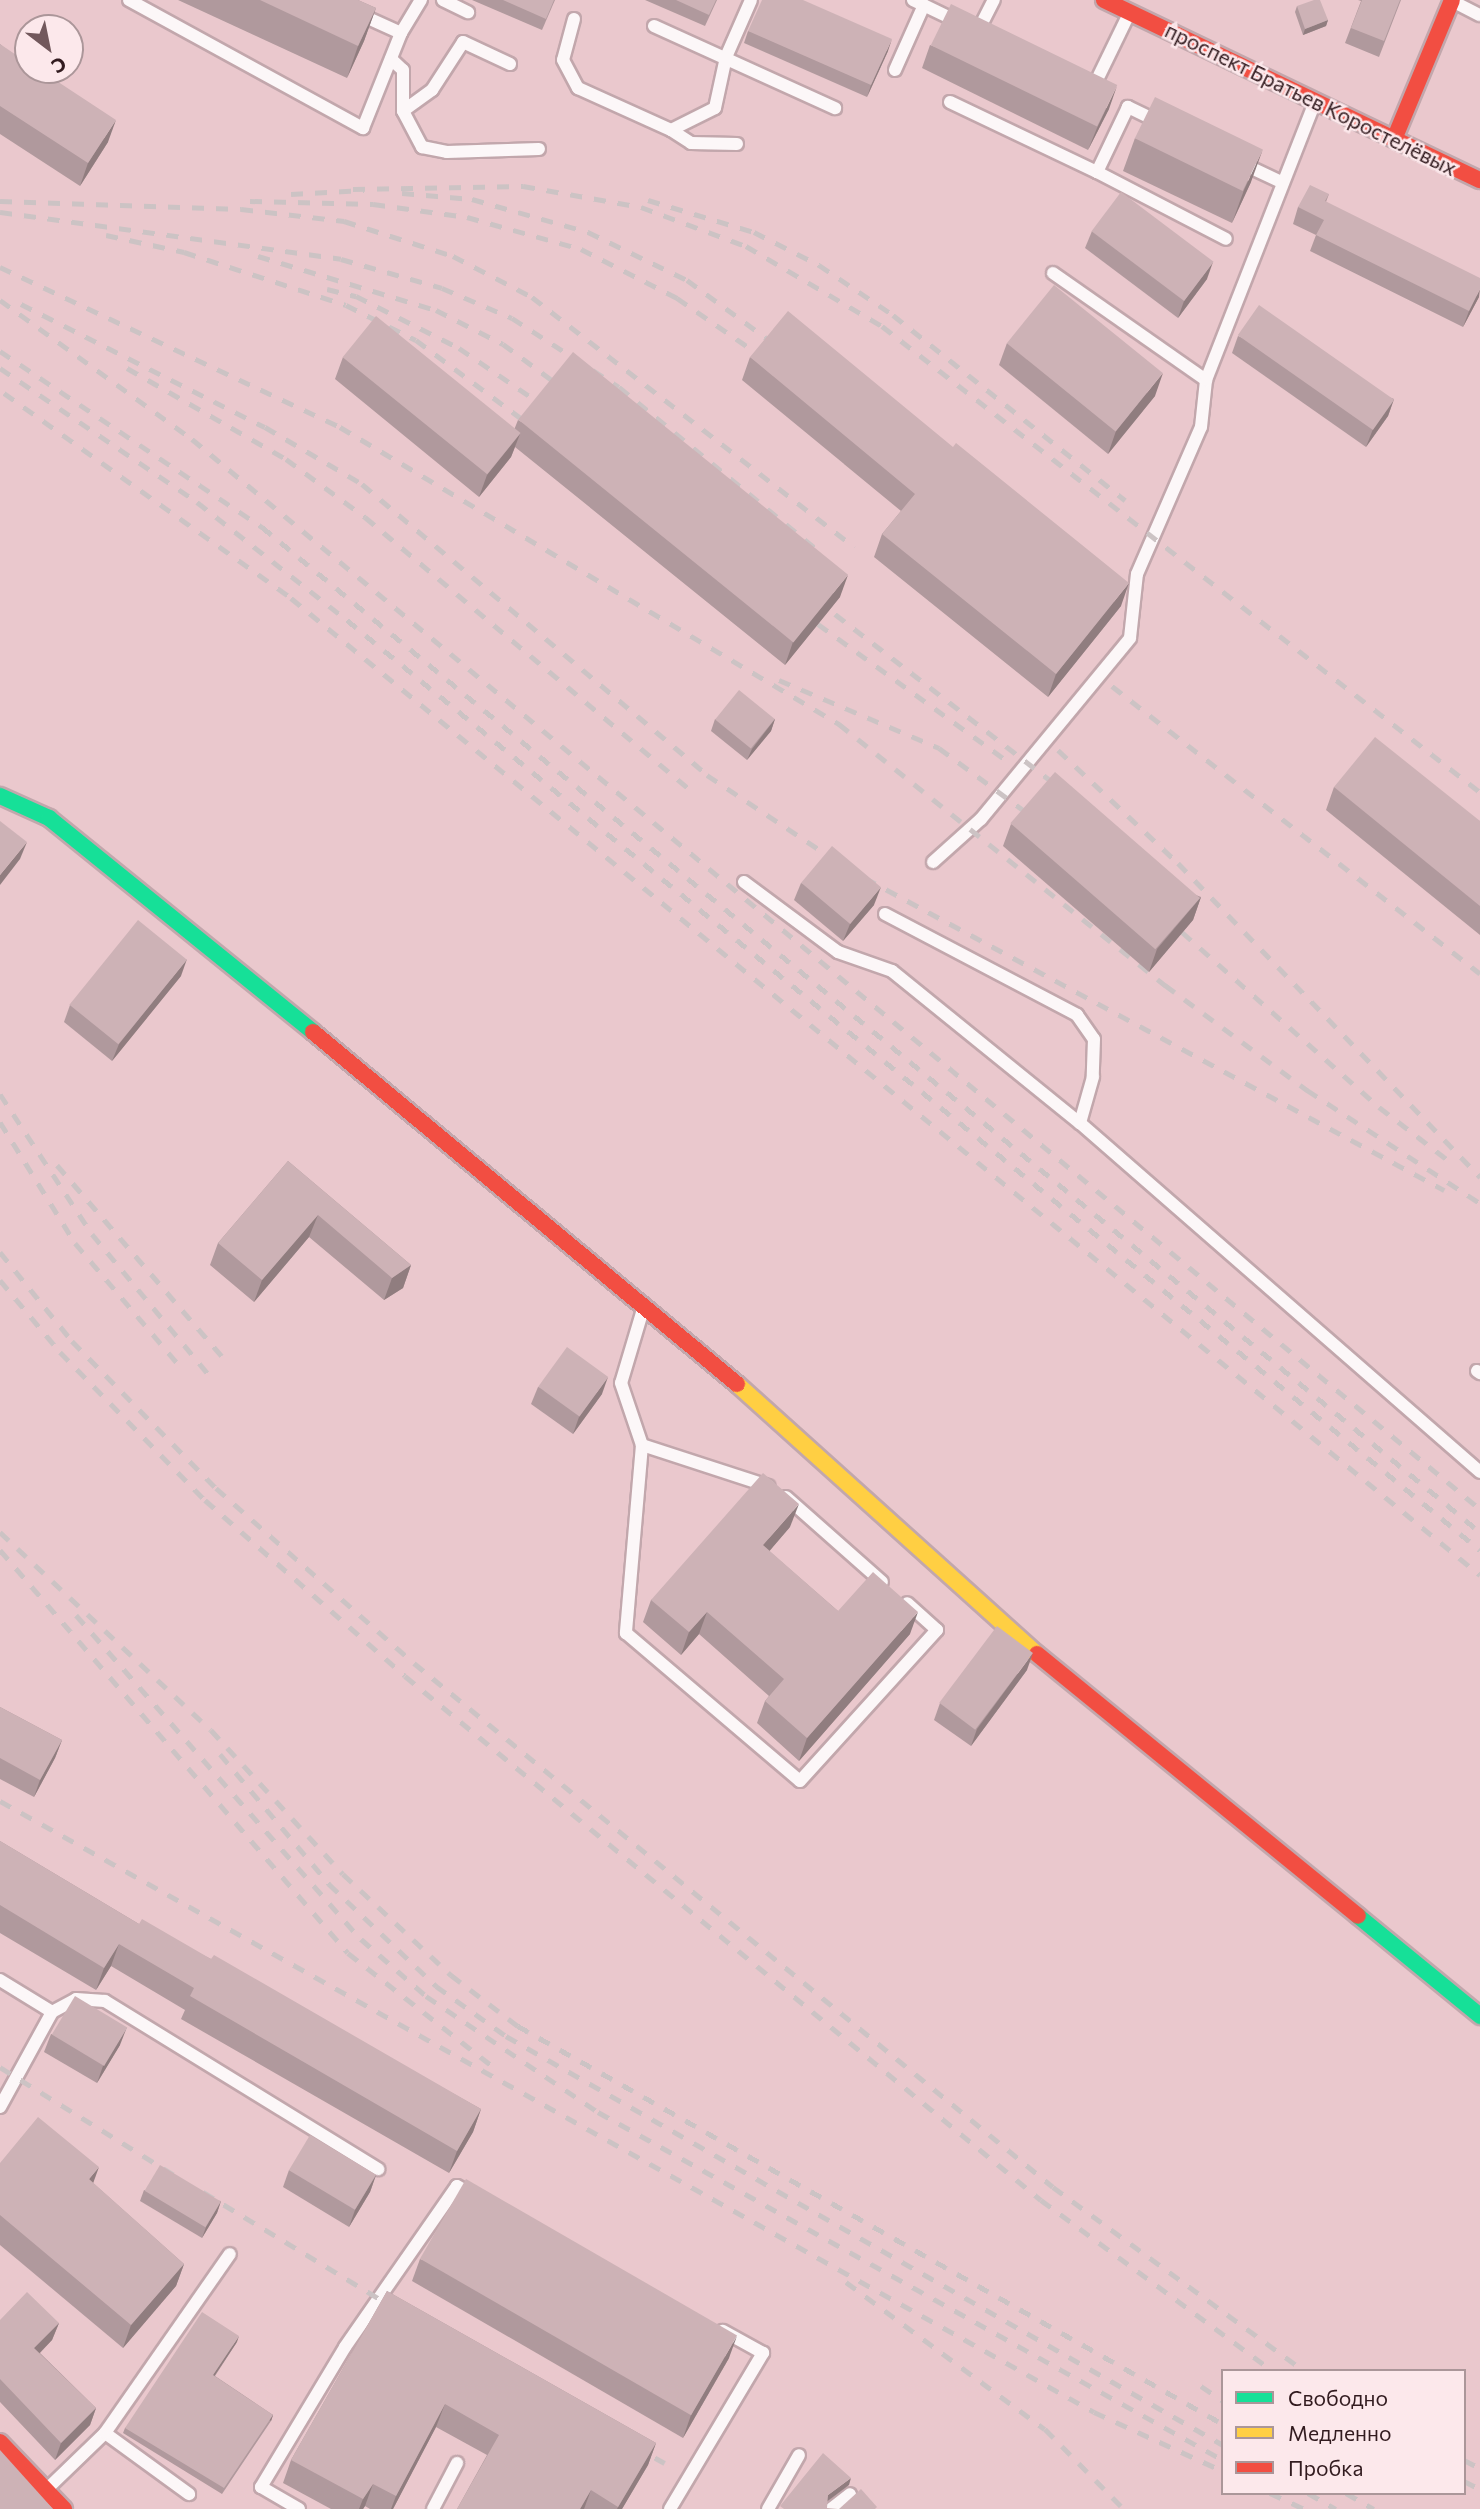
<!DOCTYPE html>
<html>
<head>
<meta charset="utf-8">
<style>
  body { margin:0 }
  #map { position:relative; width:1480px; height:2509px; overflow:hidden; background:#eac8cd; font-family:Commissioner,sans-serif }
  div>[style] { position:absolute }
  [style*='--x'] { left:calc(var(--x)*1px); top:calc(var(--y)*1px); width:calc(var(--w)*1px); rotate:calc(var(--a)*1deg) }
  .roads { filter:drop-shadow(2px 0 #c2a7ac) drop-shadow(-2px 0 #c2a7ac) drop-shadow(0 2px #c2a7ac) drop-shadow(0 -2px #c2a7ac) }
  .lane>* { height:12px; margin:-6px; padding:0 6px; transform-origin:6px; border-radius:6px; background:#fcf7f8 }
  .fast>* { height:16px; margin:-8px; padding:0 8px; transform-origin:8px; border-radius:8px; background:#16e098 }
  .slow>* { height:16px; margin:-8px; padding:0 8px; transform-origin:8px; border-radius:8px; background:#ffcf43 }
  .jam>* { height:16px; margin:-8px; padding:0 8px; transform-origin:8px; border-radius:8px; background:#f24e42 }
  .rail>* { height:5px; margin-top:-2.5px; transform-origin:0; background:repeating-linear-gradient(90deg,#ccc3c4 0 12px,transparent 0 24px) }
  .wall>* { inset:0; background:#b0999d }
  .shaded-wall>* { inset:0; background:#907d7f; transform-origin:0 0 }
  .building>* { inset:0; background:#cdb2b6; transform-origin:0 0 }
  span { translate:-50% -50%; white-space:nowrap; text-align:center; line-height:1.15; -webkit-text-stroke:5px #fce8eb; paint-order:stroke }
  .street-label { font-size:21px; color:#321b1f }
  .legend { position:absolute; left:1221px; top:2369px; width:245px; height:126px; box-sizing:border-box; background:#fce8eb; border:2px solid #ab9699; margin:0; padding:9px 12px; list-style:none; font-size:21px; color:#321b1f }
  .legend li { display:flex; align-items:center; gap:14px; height:35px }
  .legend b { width:35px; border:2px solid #ab9699 }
  .north { position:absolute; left:14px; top:14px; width:70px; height:70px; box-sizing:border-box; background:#fce8eb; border:2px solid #ab9699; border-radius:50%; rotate:148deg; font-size:19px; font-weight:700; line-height:28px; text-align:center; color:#321b1f }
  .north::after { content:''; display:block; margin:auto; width:24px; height:32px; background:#72585c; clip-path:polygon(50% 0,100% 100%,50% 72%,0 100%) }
</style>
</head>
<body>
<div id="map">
  <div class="roads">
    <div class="lane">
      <i style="--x:129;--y:0;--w:267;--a:28.7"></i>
      <i style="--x:363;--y:128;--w:102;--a:-68.2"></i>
      <i style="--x:401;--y:33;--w:80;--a:-155.7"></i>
      <i style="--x:443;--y:0;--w:28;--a:26"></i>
      <i style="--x:913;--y:0;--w:51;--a:25.6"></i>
      <i style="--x:1452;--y:1;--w:31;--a:27"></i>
      <i style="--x:574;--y:19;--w:42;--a:105"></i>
      <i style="--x:563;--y:60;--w:32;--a:62"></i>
      <i style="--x:578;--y:88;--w:102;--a:24.3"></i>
      <i style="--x:671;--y:130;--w:49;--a:-26.6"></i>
      <i style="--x:715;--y:108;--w:52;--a:-77.8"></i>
      <i style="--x:726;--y:57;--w:62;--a:-66.3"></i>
      <i style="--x:654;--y:26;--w:199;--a:24.4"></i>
      <i style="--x:978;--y:31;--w:35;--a:-63"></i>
      <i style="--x:401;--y:33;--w:39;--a:-59"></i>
      <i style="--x:391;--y:59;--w:16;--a:43"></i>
      <i style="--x:403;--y:70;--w:41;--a:90"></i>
      <i style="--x:403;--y:111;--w:41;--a:62.2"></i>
      <i style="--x:422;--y:147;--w:25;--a:11"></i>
      <i style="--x:447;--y:152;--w:92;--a:-1.9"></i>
      <i style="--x:895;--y:70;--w:71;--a:-66"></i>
      <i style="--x:1093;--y:88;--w:80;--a:-64.1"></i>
      <i style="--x:950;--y:102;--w:163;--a:25.5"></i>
      <i style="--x:403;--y:111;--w:36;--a:-36"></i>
      <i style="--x:432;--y:90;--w:57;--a:-57.1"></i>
      <i style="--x:463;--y:42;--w:52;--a:25.1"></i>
      <i style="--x:1161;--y:123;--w:37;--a:-154"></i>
      <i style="--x:1128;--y:107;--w:72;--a:115.5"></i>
      <i style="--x:1097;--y:172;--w:145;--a:27.4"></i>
      <i style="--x:671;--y:130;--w:24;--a:33"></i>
      <i style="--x:691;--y:143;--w:46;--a:1.2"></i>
      <i style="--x:1243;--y:164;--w:42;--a:25.3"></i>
      <i style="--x:1053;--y:273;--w:187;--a:35"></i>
      <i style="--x:933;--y:862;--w:64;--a:-41.9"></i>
      <i style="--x:981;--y:819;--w:234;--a:-50.5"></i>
      <i style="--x:1130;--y:638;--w:64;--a:-83.8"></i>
      <i style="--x:1137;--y:574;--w:160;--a:-66.5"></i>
      <i style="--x:1201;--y:427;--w:47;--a:-83.9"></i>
      <i style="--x:1206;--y:380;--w:296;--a:-68.6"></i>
      <i style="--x:744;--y:882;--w:117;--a:36.7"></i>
      <i style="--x:838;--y:952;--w:57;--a:19.4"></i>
      <i style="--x:892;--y:971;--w:242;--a:39"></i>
      <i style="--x:1080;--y:1123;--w:531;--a:41.1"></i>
      <i style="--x:885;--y:914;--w:217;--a:27.7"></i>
      <i style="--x:1077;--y:1015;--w:29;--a:55"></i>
      <i style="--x:1094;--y:1039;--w:38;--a:92"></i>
      <i style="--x:1093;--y:1077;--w:48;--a:105.8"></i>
      <i style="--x:644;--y:1306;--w:80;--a:106.6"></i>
      <i style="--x:621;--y:1383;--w:65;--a:71.3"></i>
      <i style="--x:642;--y:1445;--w:189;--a:94.9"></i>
      <i style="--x:626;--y:1633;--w:228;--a:40.4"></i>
      <i style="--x:800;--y:1781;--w:204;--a:-47.8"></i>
      <i style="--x:937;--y:1630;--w:40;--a:-138"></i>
      <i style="--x:1477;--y:1371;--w:4;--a:34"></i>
      <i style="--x:642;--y:1445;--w:133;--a:18"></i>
      <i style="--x:786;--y:1497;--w:128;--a:41.5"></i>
      <i style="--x:0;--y:1980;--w:61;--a:31.6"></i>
      <i style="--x:0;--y:2107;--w:108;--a:-61.3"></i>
      <i style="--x:52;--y:2012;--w:27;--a:-28"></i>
      <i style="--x:76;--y:1999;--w:29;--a:4"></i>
      <i style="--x:105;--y:2001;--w:321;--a:31.6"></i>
      <i style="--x:105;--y:2433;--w:104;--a:36"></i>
      <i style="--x:46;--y:2490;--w:82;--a:-44"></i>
      <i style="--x:105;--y:2433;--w:218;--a:-55.1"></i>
      <i style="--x:299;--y:2509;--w:44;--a:-149.9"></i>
      <i style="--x:261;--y:2487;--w:163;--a:-59"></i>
      <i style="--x:345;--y:2347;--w:196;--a:-55.2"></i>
      <i style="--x:457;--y:2186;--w:18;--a:29"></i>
      <i style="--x:433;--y:2509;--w:52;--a:-62.4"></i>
      <i style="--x:670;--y:2509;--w:182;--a:-59.2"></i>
      <i style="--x:763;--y:2353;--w:46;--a:-151.2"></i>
      <i style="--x:768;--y:2509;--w:62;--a:-60.1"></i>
      <i style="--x:831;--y:2509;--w:24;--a:-38"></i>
    </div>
    <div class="fast">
      <i style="--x:0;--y:796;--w:54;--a:24.2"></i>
      <i style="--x:49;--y:818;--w:340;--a:39"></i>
      <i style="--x:1358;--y:1916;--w:158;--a:39.3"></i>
    </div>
    <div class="slow">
      <i style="--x:737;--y:1384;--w:404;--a:42"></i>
    </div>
    <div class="jam">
      <i style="--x:1104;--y:0;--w:417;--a:25.6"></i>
      <i style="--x:1395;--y:137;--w:148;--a:-67.4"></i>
      <i style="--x:313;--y:1032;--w:551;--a:39.7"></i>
      <i style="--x:1037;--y:1654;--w:414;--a:39.2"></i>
      <i style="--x:0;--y:2442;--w:93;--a:46.3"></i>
    </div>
  </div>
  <div class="rail">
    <i style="--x:353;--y:189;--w:170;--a:-1"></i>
    <i style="--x:523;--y:186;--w:120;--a:10.1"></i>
    <i style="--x:641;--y:207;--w:112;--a:20.4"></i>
    <i style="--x:746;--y:246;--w:158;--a:30.5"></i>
    <i style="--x:882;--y:326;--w:758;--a:37.93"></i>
    <i style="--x:402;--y:193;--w:70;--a:4.9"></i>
    <i style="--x:472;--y:199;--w:121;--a:15.9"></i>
    <i style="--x:588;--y:232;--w:110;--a:25.9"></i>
    <i style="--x:687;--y:280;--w:102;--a:36.2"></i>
    <i style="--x:291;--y:194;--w:73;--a:-3.1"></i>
    <i style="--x:648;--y:200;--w:111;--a:16.8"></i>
    <i style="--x:754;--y:232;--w:73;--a:26.9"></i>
    <i style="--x:819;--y:265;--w:89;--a:34"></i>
    <i style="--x:893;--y:315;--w:297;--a:38.6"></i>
    <i style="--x:0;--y:201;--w:241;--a:1.9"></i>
    <i style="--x:241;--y:209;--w:104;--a:6.6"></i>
    <i style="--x:344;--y:221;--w:114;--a:17.8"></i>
    <i style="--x:453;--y:256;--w:89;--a:27.4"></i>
    <i style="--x:532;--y:297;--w:408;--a:37.8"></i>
    <i style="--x:250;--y:201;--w:123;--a:1.4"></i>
    <i style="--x:373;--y:204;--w:95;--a:7.9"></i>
    <i style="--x:467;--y:217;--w:118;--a:15.7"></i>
    <i style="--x:581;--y:249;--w:108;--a:27"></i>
    <i style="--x:677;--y:298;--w:102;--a:34.6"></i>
    <i style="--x:0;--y:212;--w:344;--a:7.8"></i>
    <i style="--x:341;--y:259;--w:105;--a:16"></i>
    <i style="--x:442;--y:288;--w:76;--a:23.2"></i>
    <i style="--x:512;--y:318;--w:127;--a:32.8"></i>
    <i style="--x:619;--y:387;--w:260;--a:39.4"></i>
    <i style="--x:106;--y:235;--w:80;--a:12.3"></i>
    <i style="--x:184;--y:252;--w:170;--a:18.1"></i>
    <i style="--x:346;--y:305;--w:78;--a:26.6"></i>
    <i style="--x:416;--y:340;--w:137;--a:36.7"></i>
    <i style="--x:258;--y:256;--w:186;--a:16.9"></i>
    <i style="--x:436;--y:310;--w:75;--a:26.9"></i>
    <i style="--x:503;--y:344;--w:67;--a:36.5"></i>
    <i style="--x:0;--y:267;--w:376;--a:25.2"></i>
    <i style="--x:340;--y:427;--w:581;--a:30.76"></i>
    <i style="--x:839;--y:724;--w:418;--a:38.7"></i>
    <i style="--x:1165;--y:985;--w:177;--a:36.5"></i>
    <i style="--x:1307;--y:1090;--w:207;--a:33.2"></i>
    <i style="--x:327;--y:289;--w:30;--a:14"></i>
    <i style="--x:356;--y:296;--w:115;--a:26.8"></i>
    <i style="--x:459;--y:348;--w:99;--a:34.3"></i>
    <i style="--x:0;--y:300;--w:237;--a:35.9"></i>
    <i style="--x:192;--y:439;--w:1674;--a:39.72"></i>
    <i style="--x:21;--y:304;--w:273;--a:26.8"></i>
    <i style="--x:265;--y:427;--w:113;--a:30.4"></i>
    <i style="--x:362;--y:484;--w:451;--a:40.1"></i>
    <i style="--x:707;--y:775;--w:161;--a:33.6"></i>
    <i style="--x:0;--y:351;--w:316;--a:33.9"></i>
    <i style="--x:262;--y:527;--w:1579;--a:39.53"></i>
    <i style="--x:0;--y:368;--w:238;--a:34.2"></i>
    <i style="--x:197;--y:502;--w:191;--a:38.2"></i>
    <i style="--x:347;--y:620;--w:1466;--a:39.38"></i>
    <i style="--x:127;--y:368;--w:183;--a:29.8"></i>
    <i style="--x:286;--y:459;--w:98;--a:36.3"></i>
    <i style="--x:365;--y:517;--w:423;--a:40"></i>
    <i style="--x:4;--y:393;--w:353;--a:35.5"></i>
    <i style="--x:291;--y:598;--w:1539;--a:39.41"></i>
    <i style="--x:835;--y:614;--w:289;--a:37.7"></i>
    <i style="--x:818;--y:624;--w:237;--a:35.9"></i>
    <i style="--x:779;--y:680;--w:174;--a:23"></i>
    <i style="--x:939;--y:748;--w:113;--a:36.4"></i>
    <i style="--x:1112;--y:686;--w:467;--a:38"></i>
    <i style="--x:1058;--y:750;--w:165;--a:43.3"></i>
    <i style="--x:1178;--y:863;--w:436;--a:46.1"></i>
    <i style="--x:865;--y:878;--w:658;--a:28.32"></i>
    <i style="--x:1182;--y:932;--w:264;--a:41.6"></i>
    <i style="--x:1379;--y:1107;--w:88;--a:37.6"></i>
    <i style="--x:0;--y:1094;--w:168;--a:56.7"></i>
    <i style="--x:92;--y:1234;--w:183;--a:50.3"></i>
    <i style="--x:0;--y:1122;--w:142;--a:58.2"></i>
    <i style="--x:75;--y:1243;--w:167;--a:49.6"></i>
    <i style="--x:57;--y:1165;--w:252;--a:49.2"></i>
    <i style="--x:0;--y:1252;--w:114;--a:51"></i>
    <i style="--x:72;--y:1341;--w:206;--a:45.6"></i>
    <i style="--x:216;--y:1488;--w:264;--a:41.5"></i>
    <i style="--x:414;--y:1663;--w:826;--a:39.35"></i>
    <i style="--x:1053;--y:2187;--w:311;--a:36.2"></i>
    <i style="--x:0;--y:1280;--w:94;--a:50.2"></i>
    <i style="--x:60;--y:1352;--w:207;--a:45.6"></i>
    <i style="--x:205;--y:1500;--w:266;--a:41.3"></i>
    <i style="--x:405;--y:1676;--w:824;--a:39.49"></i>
    <i style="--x:1041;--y:2200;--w:288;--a:36.4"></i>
    <i style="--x:0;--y:1532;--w:289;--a:43.2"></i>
    <i style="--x:211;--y:1730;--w:195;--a:47.5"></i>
    <i style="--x:343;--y:1874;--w:148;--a:43.1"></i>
    <i style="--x:451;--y:1975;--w:84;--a:37.3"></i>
    <i style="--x:518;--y:2026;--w:810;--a:29.45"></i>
    <i style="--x:0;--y:1550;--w:532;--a:49.19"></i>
    <i style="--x:348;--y:1953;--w:182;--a:38.1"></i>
    <i style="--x:76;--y:1615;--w:432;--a:48.7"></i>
    <i style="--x:361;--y:1939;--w:86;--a:41.2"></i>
    <i style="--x:426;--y:1996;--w:207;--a:34"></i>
    <i style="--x:598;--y:2112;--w:715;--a:29.11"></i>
    <i style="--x:220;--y:1754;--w:170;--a:50"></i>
    <i style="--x:329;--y:1884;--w:148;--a:43.6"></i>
    <i style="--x:436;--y:1986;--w:86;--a:35.5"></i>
    <i style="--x:506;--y:2036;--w:825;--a:29.7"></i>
    <i style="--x:0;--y:1801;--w:1253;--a:29.18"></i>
    <i style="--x:1094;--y:2412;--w:142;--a:24.6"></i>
    <i style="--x:0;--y:2067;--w:207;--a:31.8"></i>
    <i style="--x:203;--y:2192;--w:228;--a:31.2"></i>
    <i style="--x:846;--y:2282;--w:247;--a:36.5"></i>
    <i style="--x:1045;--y:2429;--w:112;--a:45.4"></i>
    <i style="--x:1201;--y:2386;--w:27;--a:34"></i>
    <i style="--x:634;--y:2446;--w:35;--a:29"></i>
    <i style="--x:1464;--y:2460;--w:18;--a:27"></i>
    <i style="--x:1464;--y:2481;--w:18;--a:27"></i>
    <i style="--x:1270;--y:2493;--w:38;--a:25"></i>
    <i style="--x:1308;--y:2493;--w:32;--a:30"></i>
    <i style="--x:1346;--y:2493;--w:32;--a:30"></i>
  </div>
  <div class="wall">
    <i style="clip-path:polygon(178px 0,358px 0,376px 8px,364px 41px,347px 78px)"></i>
    <i style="clip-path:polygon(472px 0,555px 0,542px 30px)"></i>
    <i style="clip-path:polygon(645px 0,717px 0,705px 26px)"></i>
    <i style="clip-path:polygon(1358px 0,1401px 0,1379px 57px,1345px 43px,1361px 1px)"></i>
    <i style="clip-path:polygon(1297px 6px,1328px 20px,1326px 26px,1303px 35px,1295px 12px)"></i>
    <i style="clip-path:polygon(748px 31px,888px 51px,867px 97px,744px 43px)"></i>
    <i style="clip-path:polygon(0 44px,108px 142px,80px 186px,0 134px)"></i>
    <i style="clip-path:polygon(930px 45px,1109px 109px,1088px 150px,922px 68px)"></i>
    <i style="clip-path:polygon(1135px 138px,1251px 182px,1232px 223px,1123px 171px)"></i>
    <i style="clip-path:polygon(1329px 194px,1326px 202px,1479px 297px,1463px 327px,1310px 251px,1316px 235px,1293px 224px,1298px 207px)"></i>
    <i style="clip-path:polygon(1092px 231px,1207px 279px,1178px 318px,1085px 248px)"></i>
    <i style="clip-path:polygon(1238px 336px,1394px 399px,1388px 416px,1366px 447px,1232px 353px)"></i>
    <i style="clip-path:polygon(1007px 343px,1155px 396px,1108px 454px,999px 365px)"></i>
    <i style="clip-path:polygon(343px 357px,514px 430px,518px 420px,840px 597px,785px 665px,515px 447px,511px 457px,479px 497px,335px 379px)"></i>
    <i style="clip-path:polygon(750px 357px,1121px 606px,1048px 697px,874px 557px,882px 534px,901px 511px,742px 380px)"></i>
    <i style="clip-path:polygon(715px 719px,775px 719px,771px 731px,747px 760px,711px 731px)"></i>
    <i style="clip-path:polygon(1334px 787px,1480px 821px,1480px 935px,1326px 810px)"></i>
    <i style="clip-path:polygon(1011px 824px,1201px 897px,1193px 920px,1149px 972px,1003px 846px)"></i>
    <i style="clip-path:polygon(801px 883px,874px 905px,843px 941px,794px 900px)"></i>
    <i style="clip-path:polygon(181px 976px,112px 1061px,64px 1022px,70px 1005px)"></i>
    <i style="clip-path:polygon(288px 1161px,411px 1265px,403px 1288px,384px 1300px,309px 1237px,254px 1302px,210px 1265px,218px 1243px)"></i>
    <i style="clip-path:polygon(538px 1387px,602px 1394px,573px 1434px,531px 1404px)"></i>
    <i style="clip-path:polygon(790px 1527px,769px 1551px,838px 1611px,910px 1634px,799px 1761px,757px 1723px,765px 1701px,769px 1696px,699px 1634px,681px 1655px,643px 1622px,651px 1600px)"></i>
    <i style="clip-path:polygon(1027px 1670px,971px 1746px,934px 1720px,940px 1703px)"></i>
    <i style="clip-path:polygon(0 1707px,62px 1740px,55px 1758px,34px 1797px,0 1779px)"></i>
    <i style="clip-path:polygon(0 1841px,139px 1924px,211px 1959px,481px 2109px,473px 2132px,449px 2173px,181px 2019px,185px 2010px,111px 1966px,96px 1990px,0 1933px)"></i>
    <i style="clip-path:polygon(51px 2034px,120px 2045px,97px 2083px,44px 2052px)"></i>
    <i style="clip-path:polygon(0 2163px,93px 2183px,184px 2264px,176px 2286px,123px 2348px,0 2245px)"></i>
    <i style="clip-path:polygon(289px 2170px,376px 2175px,370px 2192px,349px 2227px,283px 2187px)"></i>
    <i style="clip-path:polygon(144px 2190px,221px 2201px,217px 2213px,202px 2238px,140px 2201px)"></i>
    <i style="clip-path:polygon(420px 2259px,729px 2358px,683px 2438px,412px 2281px)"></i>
    <i style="clip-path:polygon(387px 2291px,656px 2443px,648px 2465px,622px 2509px,457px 2509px,487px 2455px,436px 2427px,393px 2509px,370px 2509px,365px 2506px,363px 2509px,331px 2509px,283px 2483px,291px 2460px)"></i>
    <i style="clip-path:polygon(0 2320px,59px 2323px,52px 2340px,40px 2353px,96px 2408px,90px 2425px,55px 2460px,0 2402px)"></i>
    <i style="clip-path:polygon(237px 2342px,215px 2376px,273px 2415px,271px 2421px,222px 2494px,123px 2433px,125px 2428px)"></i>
  </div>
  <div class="shaded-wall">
    <i style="clip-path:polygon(376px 8px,364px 41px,347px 78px,358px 46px)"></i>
    <i style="clip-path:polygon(1328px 20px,1326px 26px,1303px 35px,1305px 29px)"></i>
    <i style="clip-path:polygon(892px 39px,888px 51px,867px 97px,871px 85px)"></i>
    <i style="clip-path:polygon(1117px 86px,1109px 109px,1088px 150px,1097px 128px)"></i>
    <i style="clip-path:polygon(116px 120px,108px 142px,80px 186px,88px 163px)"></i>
    <i style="clip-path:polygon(1263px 149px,1251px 182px,1232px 223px,1244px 190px)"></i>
    <i style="clip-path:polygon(1213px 262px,1207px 279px,1178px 318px,1184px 301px)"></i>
    <i style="clip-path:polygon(1480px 289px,1479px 297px,1463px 327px,1469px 311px)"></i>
    <i style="clip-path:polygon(1163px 373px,1155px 396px,1108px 454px,1116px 431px)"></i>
    <i style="clip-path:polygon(1394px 399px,1388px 416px,1366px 447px,1373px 429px)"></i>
    <i style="clip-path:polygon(520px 434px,511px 457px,479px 497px,487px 475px)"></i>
    <i style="clip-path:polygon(848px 575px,840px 597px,785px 665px,793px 642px)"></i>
    <i style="clip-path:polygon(1129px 583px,1121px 606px,1048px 697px,1056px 674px)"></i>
    <i style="clip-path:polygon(775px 719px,771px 731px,747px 760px,752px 749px)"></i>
    <i style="clip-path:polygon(27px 842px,20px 859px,0 885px,0 875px)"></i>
    <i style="clip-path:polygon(881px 887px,874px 905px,843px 941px,850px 924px)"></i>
    <i style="clip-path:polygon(1201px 897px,1193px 920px,1149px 972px,1157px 949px)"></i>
    <i style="clip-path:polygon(187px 959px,181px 976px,112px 1061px,119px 1044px)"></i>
    <i style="clip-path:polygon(318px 1215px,309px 1237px,254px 1302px,262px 1280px)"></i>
    <i style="clip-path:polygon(411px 1265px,403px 1288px,384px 1300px,392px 1278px)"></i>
    <i style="clip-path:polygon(608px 1377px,602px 1394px,573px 1434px,579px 1417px)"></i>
    <i style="clip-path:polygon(799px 1504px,790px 1527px,755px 1568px,763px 1545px)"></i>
    <i style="clip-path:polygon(707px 1612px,699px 1634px,681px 1655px,689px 1632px)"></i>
    <i style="clip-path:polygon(918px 1612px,910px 1634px,799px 1761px,807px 1738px)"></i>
    <i style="clip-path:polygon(1033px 1653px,1027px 1670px,971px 1746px,977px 1729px)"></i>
    <i style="clip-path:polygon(62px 1740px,55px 1758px,34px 1797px,40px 1780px)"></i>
    <i style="clip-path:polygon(119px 1944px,111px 1966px,96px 1990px,104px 1968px)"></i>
    <i style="clip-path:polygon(127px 2027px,120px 2045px,97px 2083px,103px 2066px)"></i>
    <i style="clip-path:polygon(481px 2109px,473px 2132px,449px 2173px,457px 2151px)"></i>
    <i style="clip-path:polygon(99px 2167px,91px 2189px,89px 2179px)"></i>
    <i style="clip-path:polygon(376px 2175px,370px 2192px,349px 2227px,355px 2210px)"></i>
    <i style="clip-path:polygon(221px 2201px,217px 2213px,202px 2238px,206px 2227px)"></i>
    <i style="clip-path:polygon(184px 2264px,176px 2286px,123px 2348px,131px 2325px)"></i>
    <i style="clip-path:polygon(59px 2323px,52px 2340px,28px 2365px,34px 2348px)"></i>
    <i style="clip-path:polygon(239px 2336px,237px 2342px,211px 2381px,213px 2375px)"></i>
    <i style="clip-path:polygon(737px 2336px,729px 2358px,683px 2438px,691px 2415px)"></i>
    <i style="clip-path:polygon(445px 2404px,436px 2427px,393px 2509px,391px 2509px,396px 2496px)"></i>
    <i style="clip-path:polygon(96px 2408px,90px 2425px,55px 2460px,61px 2443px)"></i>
    <i style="left:273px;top:2415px;width:6px;height:88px;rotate:108deg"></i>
    <i style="clip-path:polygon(656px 2443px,648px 2465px,622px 2509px,617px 2509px)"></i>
    <i style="clip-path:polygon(851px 2478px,849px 2485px,825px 2503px,828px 2495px)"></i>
    <i style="clip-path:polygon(373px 2484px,365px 2506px,363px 2509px,359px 2509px,363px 2499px)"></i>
    <i style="clip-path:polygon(591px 2490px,584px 2509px,580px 2509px)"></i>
  </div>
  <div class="building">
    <i style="clip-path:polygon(260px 0,358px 0,376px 8px,358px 46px)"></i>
    <i style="clip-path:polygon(503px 0,554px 0,546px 19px)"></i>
    <i style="clip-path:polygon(676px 0,716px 0,709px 15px)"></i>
    <i style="clip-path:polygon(762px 0,803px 0,892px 39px,871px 85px,748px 31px)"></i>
    <i style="clip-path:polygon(1314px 0,1320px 0,1328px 20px,1305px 29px,1297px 6px)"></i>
    <i style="clip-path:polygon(1362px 0,1400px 0,1384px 41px,1351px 28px)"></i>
    <i style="left:951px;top:4px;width:185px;height:46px;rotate:26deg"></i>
    <i style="clip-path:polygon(0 44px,28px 63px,28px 70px,40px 70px,116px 120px,88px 163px,0 106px)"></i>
    <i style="left:1155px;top:97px;width:120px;height:46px;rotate:26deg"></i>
    <i style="clip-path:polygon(1310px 185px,1329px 194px,1325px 201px,1480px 278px,1480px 289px,1469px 311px,1316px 235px,1324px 220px,1298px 207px)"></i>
    <i style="left:1121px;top:192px;width:116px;height:49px;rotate:37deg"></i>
    <i style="left:1054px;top:285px;width:140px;height:75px;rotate:39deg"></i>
    <i style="left:1259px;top:305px;width:165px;height:37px;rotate:35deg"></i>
    <i style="clip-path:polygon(788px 311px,953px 447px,956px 443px,1129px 583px,1056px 674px,882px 534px,915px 494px,750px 357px)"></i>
    <i style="left:376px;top:316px;width:186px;height:53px;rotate:39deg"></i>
    <i style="left:573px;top:352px;width:354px;height:87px;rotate:39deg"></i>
    <i style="left:739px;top:690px;width:46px;height:38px;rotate:39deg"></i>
    <i style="clip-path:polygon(1375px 737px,1480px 821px,1480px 906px,1334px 787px)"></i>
    <i style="left:1055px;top:772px;width:192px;height:68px;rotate:41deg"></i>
    <i style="clip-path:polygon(0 821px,27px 842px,0 875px)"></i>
    <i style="left:832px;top:846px;width:64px;height:48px;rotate:40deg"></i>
    <i style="left:138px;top:920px;width:63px;height:109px;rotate:39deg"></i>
    <i style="clip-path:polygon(288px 1161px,411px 1265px,392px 1278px,318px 1215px,262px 1280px,218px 1243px)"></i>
    <i style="left:567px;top:1347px;width:51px;height:49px;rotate:36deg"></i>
    <i style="clip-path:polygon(763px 1473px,799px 1504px,763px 1545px,838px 1611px,873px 1572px,918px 1612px,807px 1738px,765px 1701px,784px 1679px,707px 1612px,689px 1632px,651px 1600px)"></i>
    <i style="left:997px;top:1626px;width:45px;height:96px;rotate:37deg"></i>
    <i style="clip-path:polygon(0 1707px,62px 1740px,40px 1780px,0 1758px)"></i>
    <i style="clip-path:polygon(0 1841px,139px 1924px,142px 1919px,211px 1959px,214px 1955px,481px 2109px,457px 2151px,190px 1996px,194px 1988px,119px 1944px,104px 1968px,0 1905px)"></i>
    <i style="left:75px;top:1996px;width:61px;height:45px;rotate:31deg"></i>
    <i style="clip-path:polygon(38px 2117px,99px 2167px,89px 2179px,184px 2264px,131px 2325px,0 2215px,0 2163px)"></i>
    <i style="left:310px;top:2135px;width:77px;height:41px;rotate:31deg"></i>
    <i style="left:160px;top:2165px;width:71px;height:30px;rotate:31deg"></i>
    <i style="left:466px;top:2179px;width:313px;height:92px;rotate:30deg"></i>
    <i style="clip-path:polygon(387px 2291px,656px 2443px,618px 2507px,591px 2490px,580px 2509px,457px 2509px,499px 2435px,445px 2404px,396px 2496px,373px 2484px,363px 2499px,291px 2460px)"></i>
    <i style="clip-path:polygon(27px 2292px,59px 2323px,34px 2348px,96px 2408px,61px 2443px,0 2379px,0 2320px)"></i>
    <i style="clip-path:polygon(202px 2312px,239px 2336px,213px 2375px,273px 2415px,224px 2488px,125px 2428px)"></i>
    <i style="clip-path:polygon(0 2450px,53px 2509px,0 2509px)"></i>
    <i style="clip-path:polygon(823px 2453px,851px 2478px,828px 2495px,827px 2508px,838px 2509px,784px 2509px,780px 2506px)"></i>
    <i style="clip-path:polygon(861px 2489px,877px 2507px,875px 2509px,839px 2509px)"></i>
  </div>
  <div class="street-label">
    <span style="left:1311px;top:99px;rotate:26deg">проспект Братьев Коростелёвых</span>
  </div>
  <ul class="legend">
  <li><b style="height:9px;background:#16e098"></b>Свободно</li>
  <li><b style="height:9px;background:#ffcf43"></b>Медленно</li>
  <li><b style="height:9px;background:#f24e42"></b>Пробка</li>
  </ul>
  <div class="north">С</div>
</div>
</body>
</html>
